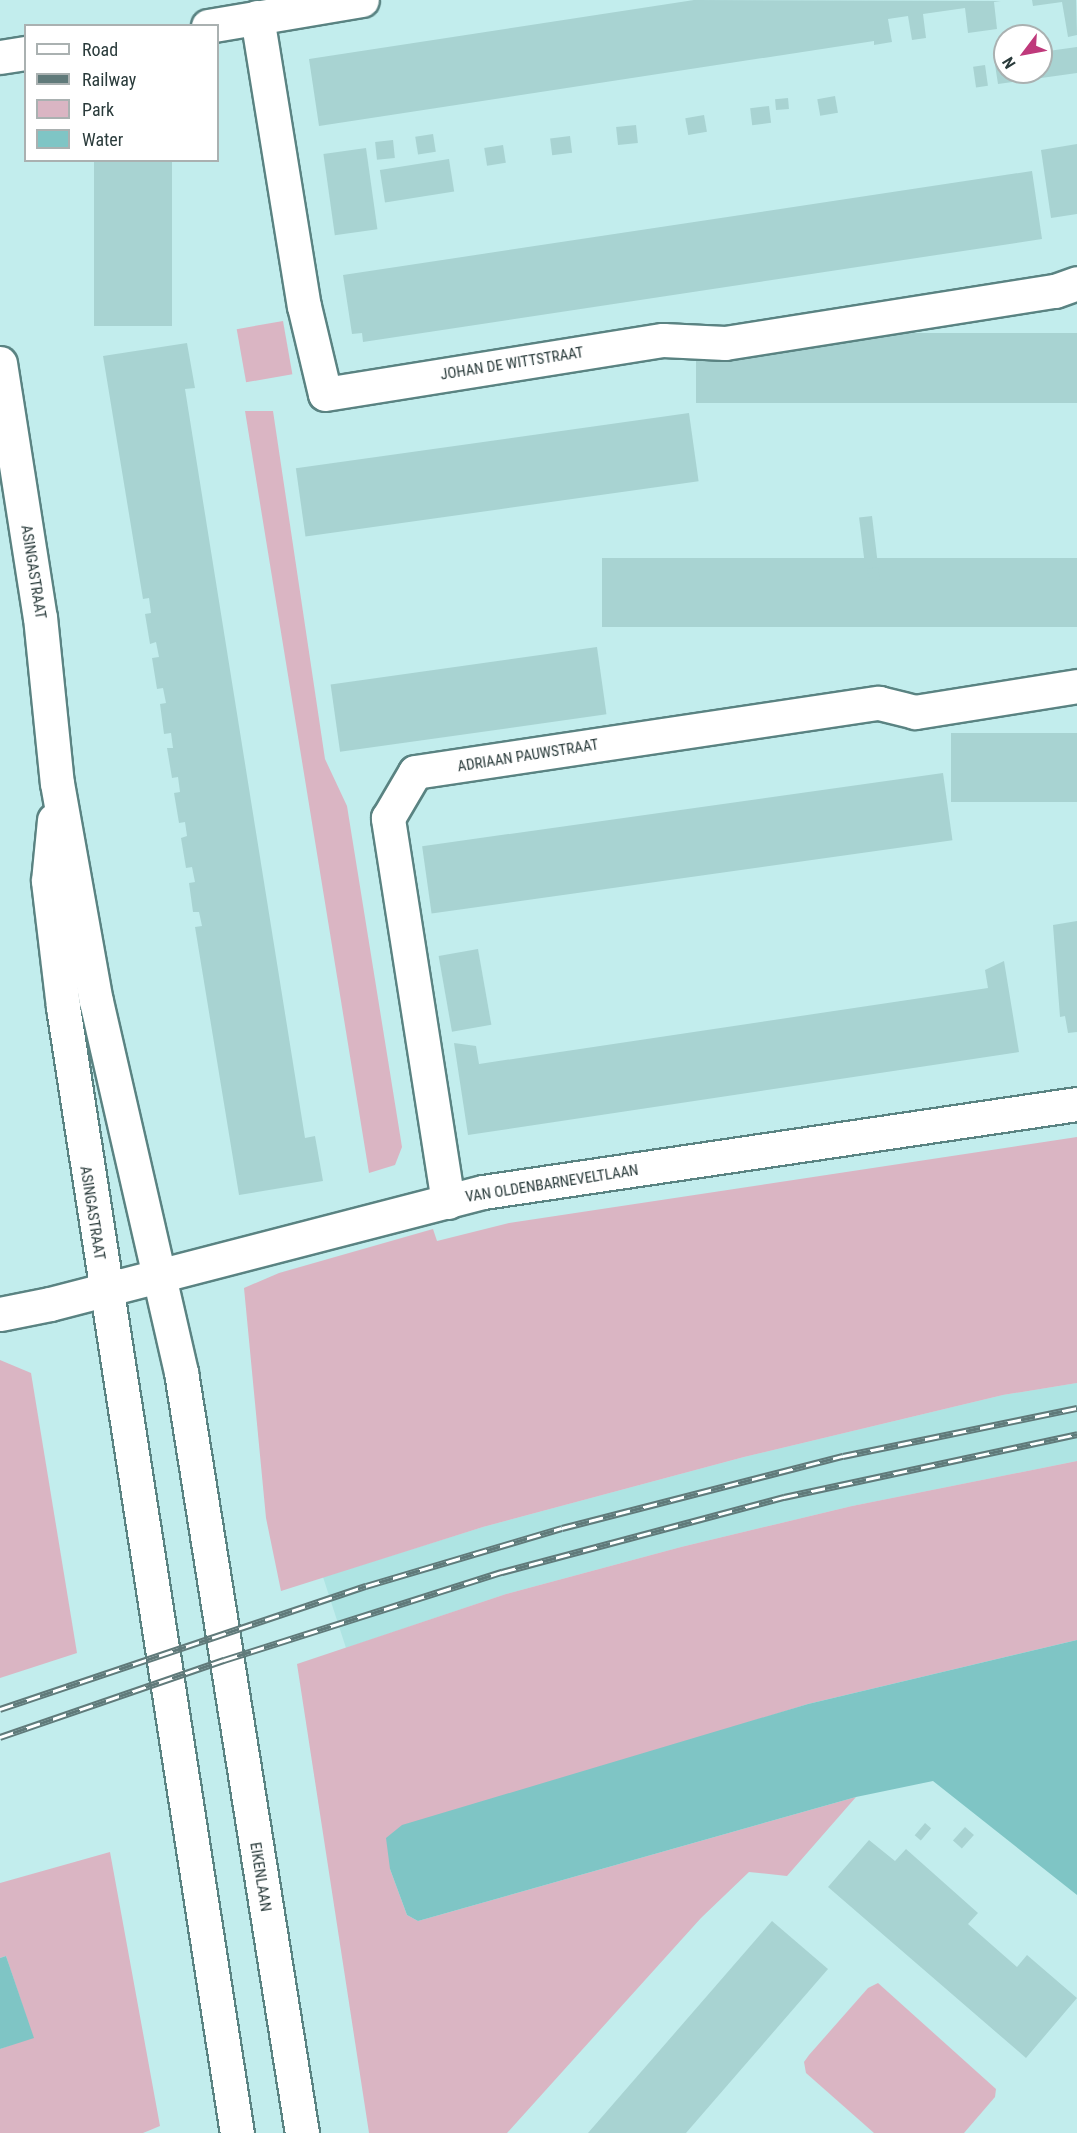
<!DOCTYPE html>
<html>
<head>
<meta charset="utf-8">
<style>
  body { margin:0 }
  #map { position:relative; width:1077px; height:2133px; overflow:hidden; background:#c2eded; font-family:"Roboto Condensed",sans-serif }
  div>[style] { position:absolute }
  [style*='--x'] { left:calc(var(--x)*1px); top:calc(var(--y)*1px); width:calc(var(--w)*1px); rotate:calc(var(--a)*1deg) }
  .built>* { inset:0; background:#aee4e3 }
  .green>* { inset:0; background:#dab5c3; transform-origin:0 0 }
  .water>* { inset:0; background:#7fc5c5 }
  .building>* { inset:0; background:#a8d3d2; transform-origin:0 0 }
  .roads { filter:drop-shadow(2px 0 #5a8382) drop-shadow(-2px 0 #5a8382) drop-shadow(0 2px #5a8382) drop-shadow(0 -2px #5a8382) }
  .minor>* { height:33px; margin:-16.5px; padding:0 16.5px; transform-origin:16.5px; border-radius:16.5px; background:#fff }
  .major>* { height:33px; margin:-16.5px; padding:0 16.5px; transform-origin:16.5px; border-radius:16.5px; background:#fff }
  .rail>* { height:7px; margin-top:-3.5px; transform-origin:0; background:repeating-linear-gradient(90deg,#fff 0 14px,#607a7a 0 28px); box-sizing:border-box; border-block:2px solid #607a7a }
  span { translate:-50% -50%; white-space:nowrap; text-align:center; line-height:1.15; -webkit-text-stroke:5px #fff; paint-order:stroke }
  .street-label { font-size:15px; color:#2a3b3b }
  .legend { position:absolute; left:24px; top:24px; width:195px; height:138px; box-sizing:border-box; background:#fff; border:2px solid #aab1b1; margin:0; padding:8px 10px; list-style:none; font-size:18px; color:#2a3b3b }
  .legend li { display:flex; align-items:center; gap:12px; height:30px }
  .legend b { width:30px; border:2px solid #aab1b1 }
  .north { position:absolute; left:993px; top:24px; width:60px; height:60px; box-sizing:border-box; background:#fff; border:2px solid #aab1b1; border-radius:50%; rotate:238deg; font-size:16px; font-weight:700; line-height:24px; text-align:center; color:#2a3b3b }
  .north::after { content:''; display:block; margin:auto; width:21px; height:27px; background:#bf397b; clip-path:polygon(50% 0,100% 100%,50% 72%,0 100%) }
</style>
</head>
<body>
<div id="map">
  <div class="built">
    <i style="clip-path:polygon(1077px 1383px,1077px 1461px,852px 1506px,681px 1547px,506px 1594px,346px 1648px,323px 1577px,483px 1527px,744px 1457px,1003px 1395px)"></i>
  </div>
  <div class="green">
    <i style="left:283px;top:321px;width:54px;height:47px;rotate:80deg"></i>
    <i style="clip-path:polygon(245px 411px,273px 411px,325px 759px,347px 806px,402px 1147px,395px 1165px,369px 1173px)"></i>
    <i style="clip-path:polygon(1077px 1137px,1077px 1383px,1003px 1395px,744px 1457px,483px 1527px,281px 1591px,266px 1518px,244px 1288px,279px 1273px,433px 1229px,437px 1241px,509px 1223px)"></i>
    <i style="clip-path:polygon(0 1360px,31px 1373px,77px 1653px,0 1678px)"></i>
    <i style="clip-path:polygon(1077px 1461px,1077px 1640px,808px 1704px,743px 1724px,390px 1869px,407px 1915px,418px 1921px,856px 1797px,787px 1876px,749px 1872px,701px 1918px,507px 2133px,369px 2133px,297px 1664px,506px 1594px,681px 1547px,852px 1506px)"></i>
    <i style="clip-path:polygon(110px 1852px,160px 2126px,143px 2133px,0 2133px,0 2049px,33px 2037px,6px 1956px,0 1958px,0 1883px)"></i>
    <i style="clip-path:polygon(878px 1983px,996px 2089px,995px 2097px,964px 2133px,874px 2133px,806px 2073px,804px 2062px,809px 2055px,868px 1988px)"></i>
  </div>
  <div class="water">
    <i style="clip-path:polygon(1077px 1640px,1077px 1895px,933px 1781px,856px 1797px,418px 1921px,407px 1915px,390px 1869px,386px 1838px,402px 1825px,808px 1704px)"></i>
    <i style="clip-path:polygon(6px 1956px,34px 2038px,0 2049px,0 1958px)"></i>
  </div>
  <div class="building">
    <i style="clip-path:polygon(694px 0,1001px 1px,994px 2px,997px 29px,968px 33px,965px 8px,923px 14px,926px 38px,912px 40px,908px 16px,888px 19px,892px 42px,874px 45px,874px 41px,319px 126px,309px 59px)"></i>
    <i style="clip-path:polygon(1032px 0,1076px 0,1077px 35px,1068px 37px,1062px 2px,1033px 6px)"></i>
    <i style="clip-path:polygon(1077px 47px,1077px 73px,998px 84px,994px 58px,1005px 57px,1005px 72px,1041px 72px,1041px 52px)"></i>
    <i style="left:985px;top:65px;width:21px;height:12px;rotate:82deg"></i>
    <i style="left:835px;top:96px;width:17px;height:18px;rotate:80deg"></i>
    <i style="left:788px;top:98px;width:11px;height:13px;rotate:85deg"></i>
    <i style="left:769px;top:106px;width:17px;height:19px;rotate:83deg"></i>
    <i style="left:704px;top:115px;width:17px;height:19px;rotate:80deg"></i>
    <i style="left:636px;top:125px;width:18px;height:20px;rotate:84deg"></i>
    <i style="left:433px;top:134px;width:18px;height:18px;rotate:81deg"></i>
    <i style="left:570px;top:136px;width:17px;height:20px;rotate:83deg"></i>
    <i style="left:393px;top:140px;width:18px;height:18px;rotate:84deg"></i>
    <i style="clip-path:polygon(1077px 144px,1077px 214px,1051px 218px,1041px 150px)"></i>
    <i style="left:503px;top:145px;width:18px;height:19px;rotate:81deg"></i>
    <i style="left:366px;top:148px;width:82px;height:43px;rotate:82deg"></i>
    <i style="left:449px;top:159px;width:33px;height:70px;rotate:81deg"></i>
    <i style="left:94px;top:160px;width:78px;height:166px"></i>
    <i style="clip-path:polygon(1032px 171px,1042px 239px,363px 342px,362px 333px,352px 334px,343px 275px)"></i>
    <i style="left:1077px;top:333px;width:70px;height:381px;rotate:90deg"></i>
    <i style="clip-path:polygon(187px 343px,195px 388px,185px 389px,305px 1138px,315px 1136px,323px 1181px,239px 1195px,195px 927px,202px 926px,199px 912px,193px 912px,189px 883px,195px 882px,192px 867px,186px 868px,181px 838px,187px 836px,185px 822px,179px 823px,174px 793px,180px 792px,178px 777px,172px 778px,167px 748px,173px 748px,171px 733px,164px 734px,160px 704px,166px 703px,163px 688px,157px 689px,152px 658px,159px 657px,156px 642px,150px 644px,145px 614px,151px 613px,149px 598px,143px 599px,103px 356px)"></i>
    <i style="left:689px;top:413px;width:69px;height:397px;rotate:82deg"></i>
    <i style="left:872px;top:516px;width:46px;height:13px;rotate:83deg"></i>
    <i style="left:1077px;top:558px;width:69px;height:475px;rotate:90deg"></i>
    <i style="clip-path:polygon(878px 567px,880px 581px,870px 582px,867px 569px)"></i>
    <i style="left:597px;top:647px;width:68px;height:269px;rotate:82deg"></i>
    <i style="left:1077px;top:733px;width:69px;height:126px;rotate:90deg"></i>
    <i style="left:943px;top:773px;width:68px;height:526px;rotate:82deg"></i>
    <i style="clip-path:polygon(1077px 921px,1077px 1032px,1068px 1033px,1065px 1016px,1060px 1017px,1053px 925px)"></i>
    <i style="left:478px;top:949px;width:77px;height:40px;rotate:80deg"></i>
    <i style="clip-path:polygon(1004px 961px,1019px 1052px,468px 1135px,454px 1043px,476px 1046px,479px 1064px,988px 988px,985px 970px)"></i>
    <i style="left:925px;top:1823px;width:8px;height:16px;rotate:40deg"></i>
    <i style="left:965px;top:1827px;width:12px;height:18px;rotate:42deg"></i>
    <i style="clip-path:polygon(869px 1840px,895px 1861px,906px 1849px,978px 1913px,968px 1924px,1017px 1967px,1027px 1955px,1077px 1998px,1026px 2058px,828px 1887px)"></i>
    <i style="clip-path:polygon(772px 1921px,828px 1969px,686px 2133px,588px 2133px)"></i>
  </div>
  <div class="roads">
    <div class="minor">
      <i style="--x:257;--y:17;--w:293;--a:80.8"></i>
      <i style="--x:304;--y:306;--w:90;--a:76.6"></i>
      <i style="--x:325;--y:394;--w:342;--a:-9.1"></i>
      <i style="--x:663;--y:340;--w:62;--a:2.8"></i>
      <i style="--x:725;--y:343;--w:334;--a:-9"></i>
      <i style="--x:1055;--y:291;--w:23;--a:-20"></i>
      <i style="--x:208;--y:26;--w:156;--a:-9.6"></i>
      <i style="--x:0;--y:57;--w:26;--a:-9"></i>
      <i style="--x:448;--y:1202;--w:389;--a:-98.9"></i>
      <i style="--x:388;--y:818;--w:53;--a:-59.6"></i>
      <i style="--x:415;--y:772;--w:469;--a:-8.5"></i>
      <i style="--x:879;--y:703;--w:37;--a:14"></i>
      <i style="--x:915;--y:712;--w:164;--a:-9.1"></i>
      <i style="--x:0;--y:1314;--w:51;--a:-11.3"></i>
      <i style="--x:50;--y:1304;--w:447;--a:-14.5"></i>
      <i style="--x:483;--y:1192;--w:600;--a:-8.43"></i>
    </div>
    <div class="major">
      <i style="--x:0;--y:363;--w:257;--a:81.1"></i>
      <i style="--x:40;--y:617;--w:167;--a:84.2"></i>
      <i style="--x:57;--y:783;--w:221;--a:79.9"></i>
      <i style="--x:96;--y:1001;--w:381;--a:77.1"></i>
      <i style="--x:181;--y:1372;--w:771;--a:80.97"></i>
      <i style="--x:54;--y:820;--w:61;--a:95.6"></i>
      <i style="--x:48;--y:881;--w:127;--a:83.2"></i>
      <i style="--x:63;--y:1007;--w:1139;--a:81.22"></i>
    </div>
  </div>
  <div class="rail">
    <i style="--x:0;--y:1709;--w:386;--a:-18.6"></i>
    <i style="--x:366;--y:1586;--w:204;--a:-16.5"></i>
    <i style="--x:562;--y:1528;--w:290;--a:-14.4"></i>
    <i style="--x:843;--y:1456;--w:239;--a:-11.6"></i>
    <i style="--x:0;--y:1737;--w:237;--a:-19"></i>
    <i style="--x:224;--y:1660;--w:292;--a:-17.6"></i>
    <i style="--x:502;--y:1572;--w:292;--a:-14.9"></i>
    <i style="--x:784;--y:1497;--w:300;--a:-12.1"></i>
  </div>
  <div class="street-label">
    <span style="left:512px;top:364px;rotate:-9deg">JOHAN DE WITTSTRAAT</span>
    <span style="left:33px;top:572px;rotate:81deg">ASINGASTRAAT</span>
    <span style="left:528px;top:756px;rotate:-9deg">ADRIAAN PAUWSTRAAT</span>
    <span style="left:552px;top:1184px;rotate:-9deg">VAN OLDENBARNEVELTLAAN</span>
    <span style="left:92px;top:1213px;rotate:81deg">ASINGASTRAAT</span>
    <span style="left:260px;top:1877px;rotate:81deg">EIKENLAAN</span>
  </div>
  <ul class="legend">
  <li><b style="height:8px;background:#fff"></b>Road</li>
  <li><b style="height:8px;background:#607a7a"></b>Railway</li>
  <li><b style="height:16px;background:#dab5c3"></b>Park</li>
  <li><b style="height:16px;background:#7fc5c5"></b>Water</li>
  </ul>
  <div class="north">N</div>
</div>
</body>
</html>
